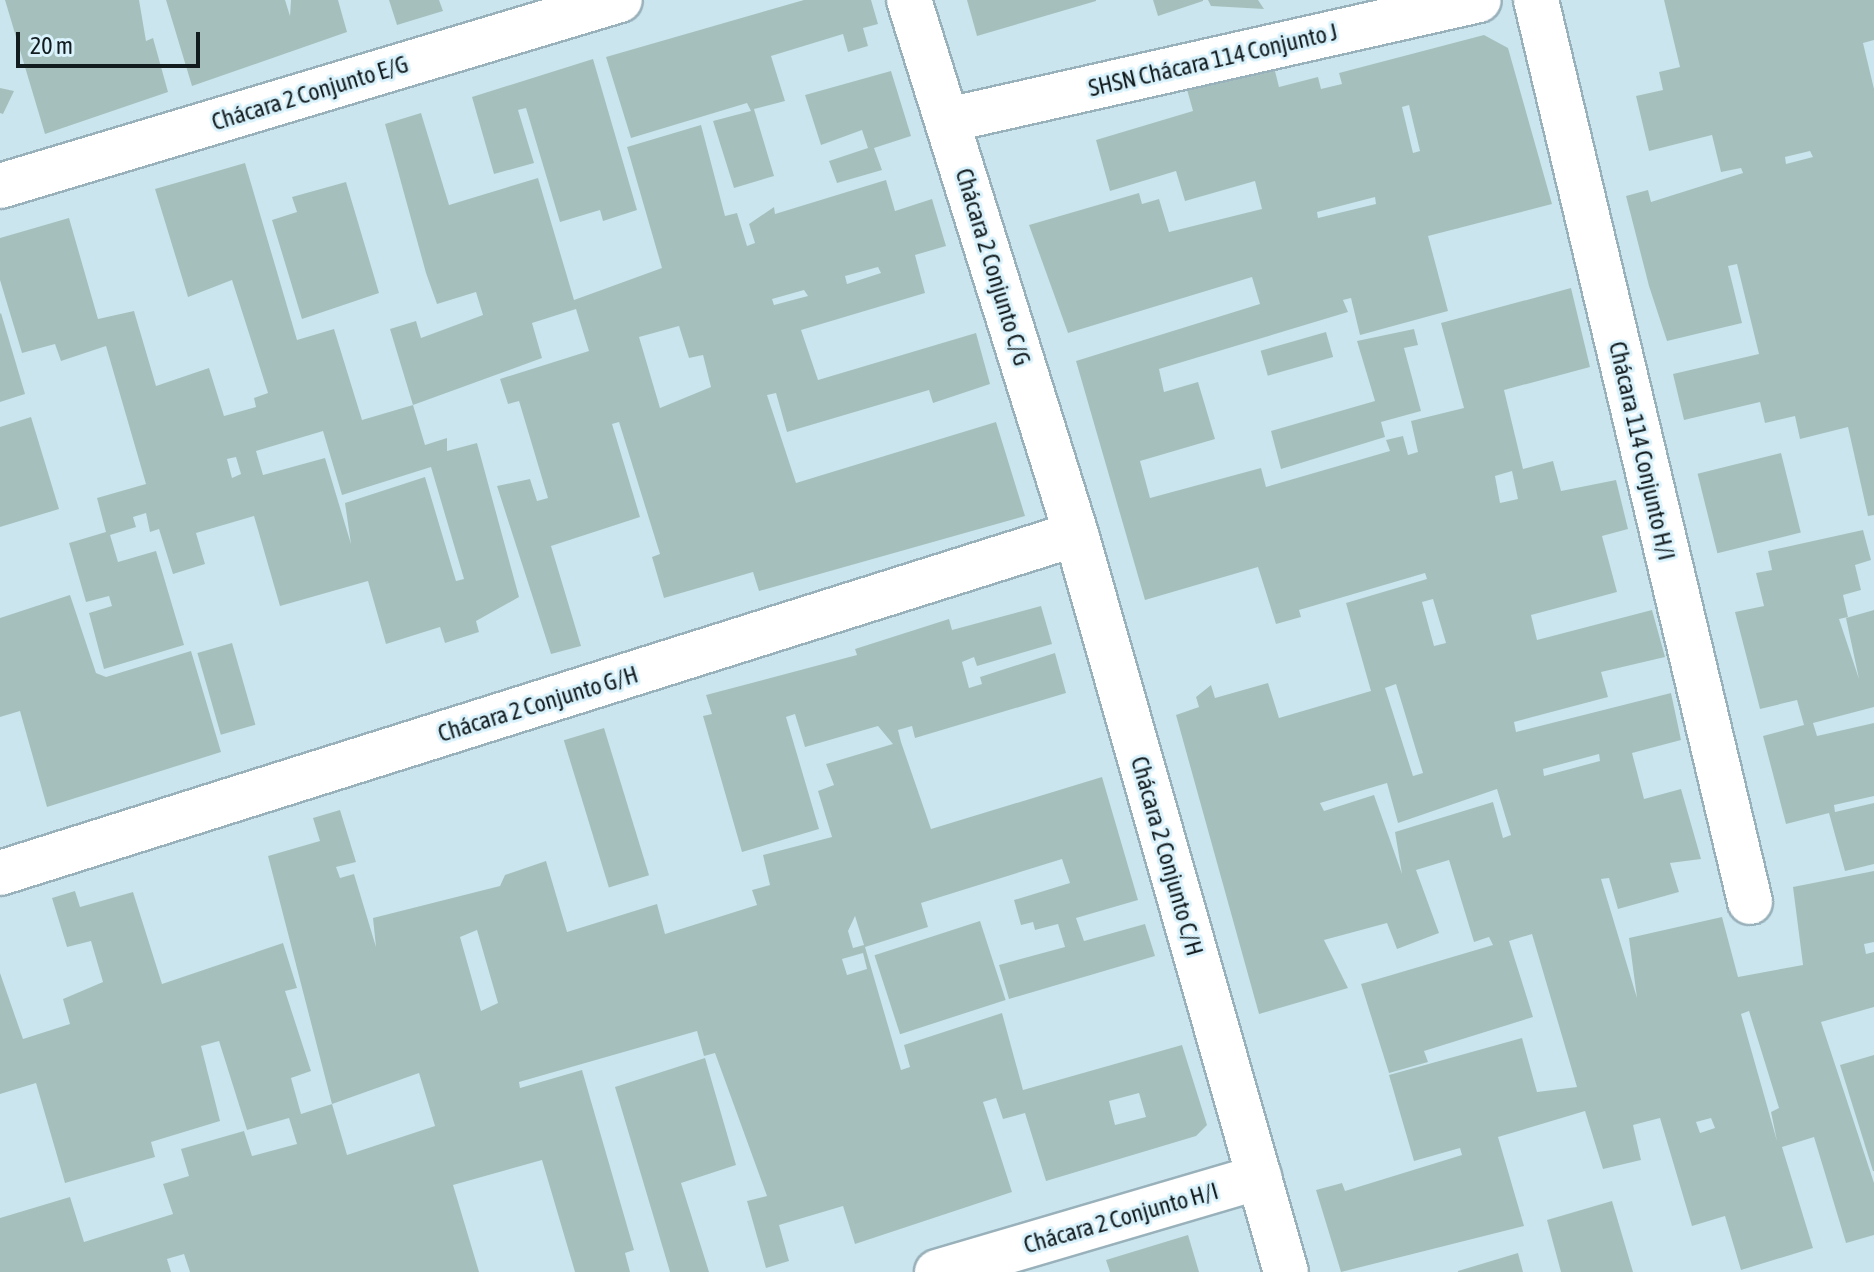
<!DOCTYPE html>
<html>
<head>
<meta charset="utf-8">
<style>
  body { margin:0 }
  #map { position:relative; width:1874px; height:1272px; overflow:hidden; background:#cbe5ee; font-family:"Asap Condensed",sans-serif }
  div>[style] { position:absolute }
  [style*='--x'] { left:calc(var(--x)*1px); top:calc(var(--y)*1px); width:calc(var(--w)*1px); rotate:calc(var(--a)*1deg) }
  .building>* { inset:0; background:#a5c0bc; transform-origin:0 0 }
  .roads { filter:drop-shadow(2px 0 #99b1ba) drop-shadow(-2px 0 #99b1ba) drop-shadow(0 2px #99b1ba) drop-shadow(0 -2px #99b1ba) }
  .street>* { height:44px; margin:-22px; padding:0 22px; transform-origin:22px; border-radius:22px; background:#fff }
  span { translate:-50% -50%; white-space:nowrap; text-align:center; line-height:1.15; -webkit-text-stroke:6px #d9f2fb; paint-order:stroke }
  .street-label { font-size:24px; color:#121b1e }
  .scale { position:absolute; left:16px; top:32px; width:184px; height:36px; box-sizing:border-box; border:4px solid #121b1e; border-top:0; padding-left:10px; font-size:24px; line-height:28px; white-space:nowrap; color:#121b1e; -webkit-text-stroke:6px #d9f2fb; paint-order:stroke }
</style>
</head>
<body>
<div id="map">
  <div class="building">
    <i style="clip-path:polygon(5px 0,139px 0,146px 41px,153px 38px,168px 92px,45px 134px)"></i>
    <i style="clip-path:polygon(166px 0,285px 0,290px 16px,291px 0,338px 0,347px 32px,192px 86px)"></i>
    <i style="clip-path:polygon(389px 0,439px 0,443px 11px,397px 25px)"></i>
    <i style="clip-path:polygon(804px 0,871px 0,878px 24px,863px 28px,868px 46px,848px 52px,843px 34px,771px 56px,785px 101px,754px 109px,774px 176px,734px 188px,713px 121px,751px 111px,747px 103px,631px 138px,606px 57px)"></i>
    <i style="clip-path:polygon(967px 0,1096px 0,1096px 1px,977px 36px)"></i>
    <i style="clip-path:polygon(1153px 0,1203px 0,1203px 1px,1158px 16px)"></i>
    <i style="clip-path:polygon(1208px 0,1258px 0,1264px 9px,1211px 6px)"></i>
    <i style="clip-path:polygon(evenodd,1664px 0,1874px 0,1874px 40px,1863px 43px,1874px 89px,1874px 515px,1868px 516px,1848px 427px,1800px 439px,1795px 416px,1765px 423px,1760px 402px,1684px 420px,1673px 374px,1759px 354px,1737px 264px,1728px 266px,1742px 323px,1667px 341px,1649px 286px,1626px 196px,1648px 190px,1651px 202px,1743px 173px,1741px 168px,1721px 172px,1712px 135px,1649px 151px,1636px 96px,1663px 90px,1659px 72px,1680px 67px,1664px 0,1810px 151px,1813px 157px,1786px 164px,1785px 157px,1810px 151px)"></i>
    <i style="clip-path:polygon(evenodd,1484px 35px,1508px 48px,1552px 204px,1428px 236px,1448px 311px,1360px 335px,1351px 298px,1343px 300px,1348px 312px,1159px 369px,1164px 392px,1198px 382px,1215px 439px,1140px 461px,1150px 498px,1261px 468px,1266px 487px,1390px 451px,1386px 440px,1403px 436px,1408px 455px,1418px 452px,1411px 421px,1464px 408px,1441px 323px,1571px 288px,1590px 367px,1504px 390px,1523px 469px,1553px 461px,1561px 491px,1616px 480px,1628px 529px,1602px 536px,1617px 592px,1531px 615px,1537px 640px,1652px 610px,1665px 657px,1601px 672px,1608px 697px,1514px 722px,1516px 732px,1671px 693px,1681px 740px,1632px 753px,1644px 799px,1681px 789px,1701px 859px,1670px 863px,1679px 892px,1618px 909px,1609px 878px,1601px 879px,1637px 998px,1629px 938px,1722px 917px,1738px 977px,1803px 965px,1793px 887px,1874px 871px,1874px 942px,1864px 944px,1866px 954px,1874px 952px,1874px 1007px,1821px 1022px,1874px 1183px,1874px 1235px,1846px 1243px,1814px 1137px,1782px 1147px,1813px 1248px,1741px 1270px,1725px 1216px,1692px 1226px,1660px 1118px,1633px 1125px,1641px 1160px,1603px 1169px,1585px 1111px,1498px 1137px,1524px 1226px,1341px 1272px,1316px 1190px,1342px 1183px,1345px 1191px,1462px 1155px,1460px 1148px,1414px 1161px,1389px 1075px,1522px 1038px,1537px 1092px,1577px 1087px,1532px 934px,1509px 941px,1533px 1017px,1424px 1051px,1428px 1062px,1389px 1073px,1361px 984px,1493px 945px,1489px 937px,1474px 942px,1449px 860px,1416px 870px,1439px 933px,1397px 949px,1387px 923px,1324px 940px,1348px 988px,1259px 1014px,1176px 715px,1199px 707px,1196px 697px,1211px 685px,1215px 698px,1268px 683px,1279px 718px,1371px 691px,1346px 603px,1427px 579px,1425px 573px,1299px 610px,1301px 617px,1276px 624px,1258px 567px,1145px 600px,1076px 361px,1260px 304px,1252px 277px,1068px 333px,1029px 225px,1139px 193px,1142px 204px,1159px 199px,1169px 232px,1262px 209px,1255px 181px,1185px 201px,1176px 171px,1110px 191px,1096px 140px,1193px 111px,1183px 75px,1269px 47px,1279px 87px,1318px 77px,1321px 89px,1342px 84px,1339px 73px,1484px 35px,1409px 105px,1420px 151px,1413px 153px,1402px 107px,1409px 105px,1484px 35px,1375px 197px,1376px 204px,1318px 218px,1317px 212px,1375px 197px,1484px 35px,1512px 471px,1518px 499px,1500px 503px,1495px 476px,1512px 471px,1484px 35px,1433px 599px,1446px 643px,1434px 646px,1422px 602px,1433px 599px,1484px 35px,1396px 684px,1423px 773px,1413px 776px,1385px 688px,1396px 684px,1484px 35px,1599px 754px,1600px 761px,1544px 776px,1543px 769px,1599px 754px,1484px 35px,1387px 783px,1398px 823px,1497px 789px,1511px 835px,1503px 838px,1493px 802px,1395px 832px,1402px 874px,1374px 795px,1324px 811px,1320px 803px,1387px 783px,1484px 35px,1749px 1011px,1779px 1108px,1771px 1112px,1777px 1141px,1741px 1014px,1749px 1011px,1484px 35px,1711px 1118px,1715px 1128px,1700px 1133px,1696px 1122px,1711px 1118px)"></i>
    <i style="clip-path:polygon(593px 59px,637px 210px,603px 221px,600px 210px,560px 222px,526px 108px,518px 110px,534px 163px,494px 174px,472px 97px)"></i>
    <i style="clip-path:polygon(891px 71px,911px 136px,874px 148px,882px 170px,837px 183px,829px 161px,868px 148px,862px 130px,821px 145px,805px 95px)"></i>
    <i style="clip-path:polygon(0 88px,14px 91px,3px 114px,0 113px)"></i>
    <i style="clip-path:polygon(evenodd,421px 113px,449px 205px,538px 178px,574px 300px,662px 268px,627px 147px,701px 125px,725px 216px,737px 213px,747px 246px,755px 243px,749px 224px,774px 207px,775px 214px,886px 180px,895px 211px,932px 199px,946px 246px,915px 255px,925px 293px,801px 330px,818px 380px,976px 333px,990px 384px,933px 403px,929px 390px,787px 432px,776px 393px,767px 395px,796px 483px,996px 422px,1025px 516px,759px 591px,753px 572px,664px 598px,652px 557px,660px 554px,619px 422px,612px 424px,640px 517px,551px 546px,581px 646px,551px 654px,497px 486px,530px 479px,537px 501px,548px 498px,519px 401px,508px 404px,500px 379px,589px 351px,576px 309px,532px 323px,542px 358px,413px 405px,390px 329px,416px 321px,421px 338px,483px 315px,476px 292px,437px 304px,426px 273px,385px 124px,421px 113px,878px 267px,881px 273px,847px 284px,845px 276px,878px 267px,421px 113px,804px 290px,808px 296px,774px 305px,772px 299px,804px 290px,421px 113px,679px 326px,689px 358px,703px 355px,711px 387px,660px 408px,639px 337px,679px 326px)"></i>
    <i style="clip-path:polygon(evenodd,245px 163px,297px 340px,334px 329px,362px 420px,413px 405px,425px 445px,447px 438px,447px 451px,477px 443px,519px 597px,476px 621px,479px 632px,445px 643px,440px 627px,386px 644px,368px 581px,280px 606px,254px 516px,196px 533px,205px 564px,173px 574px,159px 529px,150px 532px,146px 513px,133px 517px,136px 527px,110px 535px,118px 562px,156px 551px,184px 645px,104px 669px,89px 613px,112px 606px,109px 596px,86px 602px,69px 543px,106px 532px,97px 498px,146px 484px,106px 346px,61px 361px,55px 344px,22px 353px,0 280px,0 238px,69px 218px,98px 319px,134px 311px,156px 386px,209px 368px,224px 416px,256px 407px,254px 398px,268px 393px,232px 280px,188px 297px,155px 189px,245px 163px,323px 431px,342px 495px,431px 467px,464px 579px,456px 581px,425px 477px,345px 503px,351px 544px,325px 458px,263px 475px,256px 451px,323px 431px,245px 163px,236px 457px,241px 474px,232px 478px,227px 459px,236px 457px)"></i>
    <i style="clip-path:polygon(346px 182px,379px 293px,302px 319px,272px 220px,297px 212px,292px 197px)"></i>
    <i style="clip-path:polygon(1px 313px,25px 394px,0 402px,0 314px)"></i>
    <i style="clip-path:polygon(1414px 329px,1418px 345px,1404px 348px,1421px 411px,1381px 422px,1385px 437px,1281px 469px,1271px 431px,1375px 401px,1357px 341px)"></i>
    <i style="left:1326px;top:332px;width:26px;height:68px;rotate:74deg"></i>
    <i style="clip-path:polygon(31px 417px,59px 509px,0 527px,0 427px)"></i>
    <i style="left:1781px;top:453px;width:82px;height:86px;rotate:76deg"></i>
    <i style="clip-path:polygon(1863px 530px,1871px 560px,1855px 565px,1861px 590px,1843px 595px,1848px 617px,1839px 619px,1859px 679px,1846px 618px,1874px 610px,1874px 707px,1813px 723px,1817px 736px,1874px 723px,1874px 796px,1834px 805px,1835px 812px,1874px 803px,1874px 864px,1845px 871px,1829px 813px,1786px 824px,1763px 736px,1804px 725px,1797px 700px,1760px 709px,1735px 612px,1764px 606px,1756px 573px,1772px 570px,1768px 551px)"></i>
    <i style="clip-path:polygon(70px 595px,96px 673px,106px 677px,191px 651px,221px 752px,47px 807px,20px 711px,0 717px,0 618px)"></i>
    <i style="clip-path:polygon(evenodd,1041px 606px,1052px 644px,977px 666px,974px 657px,962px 662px,969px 688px,982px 684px,980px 677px,1055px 653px,1066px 693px,915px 738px,912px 726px,898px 730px,901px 742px,931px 829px,1102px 777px,1138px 900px,1076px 918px,1084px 941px,1145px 924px,1155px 956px,1009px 999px,999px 965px,1065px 947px,1058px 924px,1035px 930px,1033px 922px,1021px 925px,1014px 900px,1070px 883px,1062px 859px,921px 903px,928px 927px,865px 947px,901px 1070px,910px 1067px,904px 1045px,1002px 1013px,1023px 1090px,1182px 1045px,1207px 1125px,1196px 1136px,1046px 1181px,1025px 1113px,1003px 1119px,996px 1098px,983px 1102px,1012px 1192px,855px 1244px,843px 1206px,779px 1225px,789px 1261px,766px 1268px,747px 1201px,767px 1196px,715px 1053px,704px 1056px,697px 1031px,519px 1082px,520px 1088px,582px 1070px,634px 1250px,625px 1253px,630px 1272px,575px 1272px,542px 1160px,453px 1185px,479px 1272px,190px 1272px,184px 1254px,167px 1259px,171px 1272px,0 1272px,0 1218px,70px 1197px,84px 1242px,173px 1214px,163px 1184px,189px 1176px,181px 1149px,244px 1131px,252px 1156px,297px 1144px,289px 1118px,247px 1130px,219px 1041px,201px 1046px,220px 1121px,151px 1142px,155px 1157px,65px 1183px,36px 1083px,0 1094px,0 973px,23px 1039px,70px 1024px,63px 999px,103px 982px,91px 941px,67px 947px,52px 898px,75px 891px,80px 907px,133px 892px,162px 984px,283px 943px,297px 988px,285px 991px,311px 1071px,291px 1078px,301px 1114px,332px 1104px,347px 1155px,435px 1126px,419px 1073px,332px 1104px,268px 856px,320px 841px,313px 818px,340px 810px,356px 862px,336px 867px,340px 878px,354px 874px,376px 947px,373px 918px,500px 886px,505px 875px,546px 861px,567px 932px,657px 904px,665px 934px,757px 905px,752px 890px,770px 885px,763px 855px,832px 837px,818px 791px,834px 785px,826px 764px,893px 744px,878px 726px,805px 747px,795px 714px,786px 717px,819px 829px,742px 852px,703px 716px,712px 714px,706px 695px,857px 655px,855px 649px,949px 619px,952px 630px,1041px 606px,855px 916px,864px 945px,853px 948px,848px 931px,855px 916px,1041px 606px,477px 930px,498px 1003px,481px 1011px,460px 937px,477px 930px,1041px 606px,863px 953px,867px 969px,847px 975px,842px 959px,863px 953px,1041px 606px,1139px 1093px,1146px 1117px,1115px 1125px,1109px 1101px,1139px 1093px)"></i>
    <i style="left:232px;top:643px;width:85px;height:36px;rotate:74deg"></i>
    <i style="left:604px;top:728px;width:154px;height:42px;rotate:73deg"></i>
    <i style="left:980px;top:921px;width:83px;height:111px;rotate:72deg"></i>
    <i style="clip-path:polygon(1874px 1055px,1874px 1171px,1873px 1171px,1840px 1065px)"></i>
    <i style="clip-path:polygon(705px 1058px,736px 1165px,681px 1183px,709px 1272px,670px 1272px,615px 1087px)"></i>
    <i style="clip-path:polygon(1612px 1201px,1633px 1272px,1561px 1272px,1547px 1220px)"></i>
    <i style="clip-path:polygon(1188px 1235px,1199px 1272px,1110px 1272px,1106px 1260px)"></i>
    <i style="clip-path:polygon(1518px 1253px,1523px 1272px,1458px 1272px,1458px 1271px)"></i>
  </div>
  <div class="roads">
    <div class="street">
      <i style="--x:909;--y:0;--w:560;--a:72.63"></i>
      <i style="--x:1076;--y:534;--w:767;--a:74.12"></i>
      <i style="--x:1536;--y:0;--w:927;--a:76.65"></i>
      <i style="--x:948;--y:120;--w:544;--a:-12.73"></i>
      <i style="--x:0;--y:186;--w:647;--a:-16.7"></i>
      <i style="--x:0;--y:873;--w:1128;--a:-17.49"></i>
      <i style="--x:937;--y:1272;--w:336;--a:-16.4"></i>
    </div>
  </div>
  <div class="street-label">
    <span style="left:1213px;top:60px;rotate:-13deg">SHSN Chácara 114 Conjunto J</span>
    <span style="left:310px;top:93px;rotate:-17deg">Chácara 2 Conjunto E/G</span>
    <span style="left:993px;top:267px;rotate:73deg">Chácara 2 Conjunto C/G</span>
    <span style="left:1642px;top:451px;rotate:77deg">Chácara 114 Conjunto H/I</span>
    <span style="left:538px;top:704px;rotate:-17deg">Chácara 2 Conjunto G/H</span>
    <span style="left:1167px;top:856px;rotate:74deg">Chácara 2 Conjunto C/H</span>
    <span style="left:1121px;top:1218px;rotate:-16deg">Chácara 2 Conjunto H/I</span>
  </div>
  <div class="scale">20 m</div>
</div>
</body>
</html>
